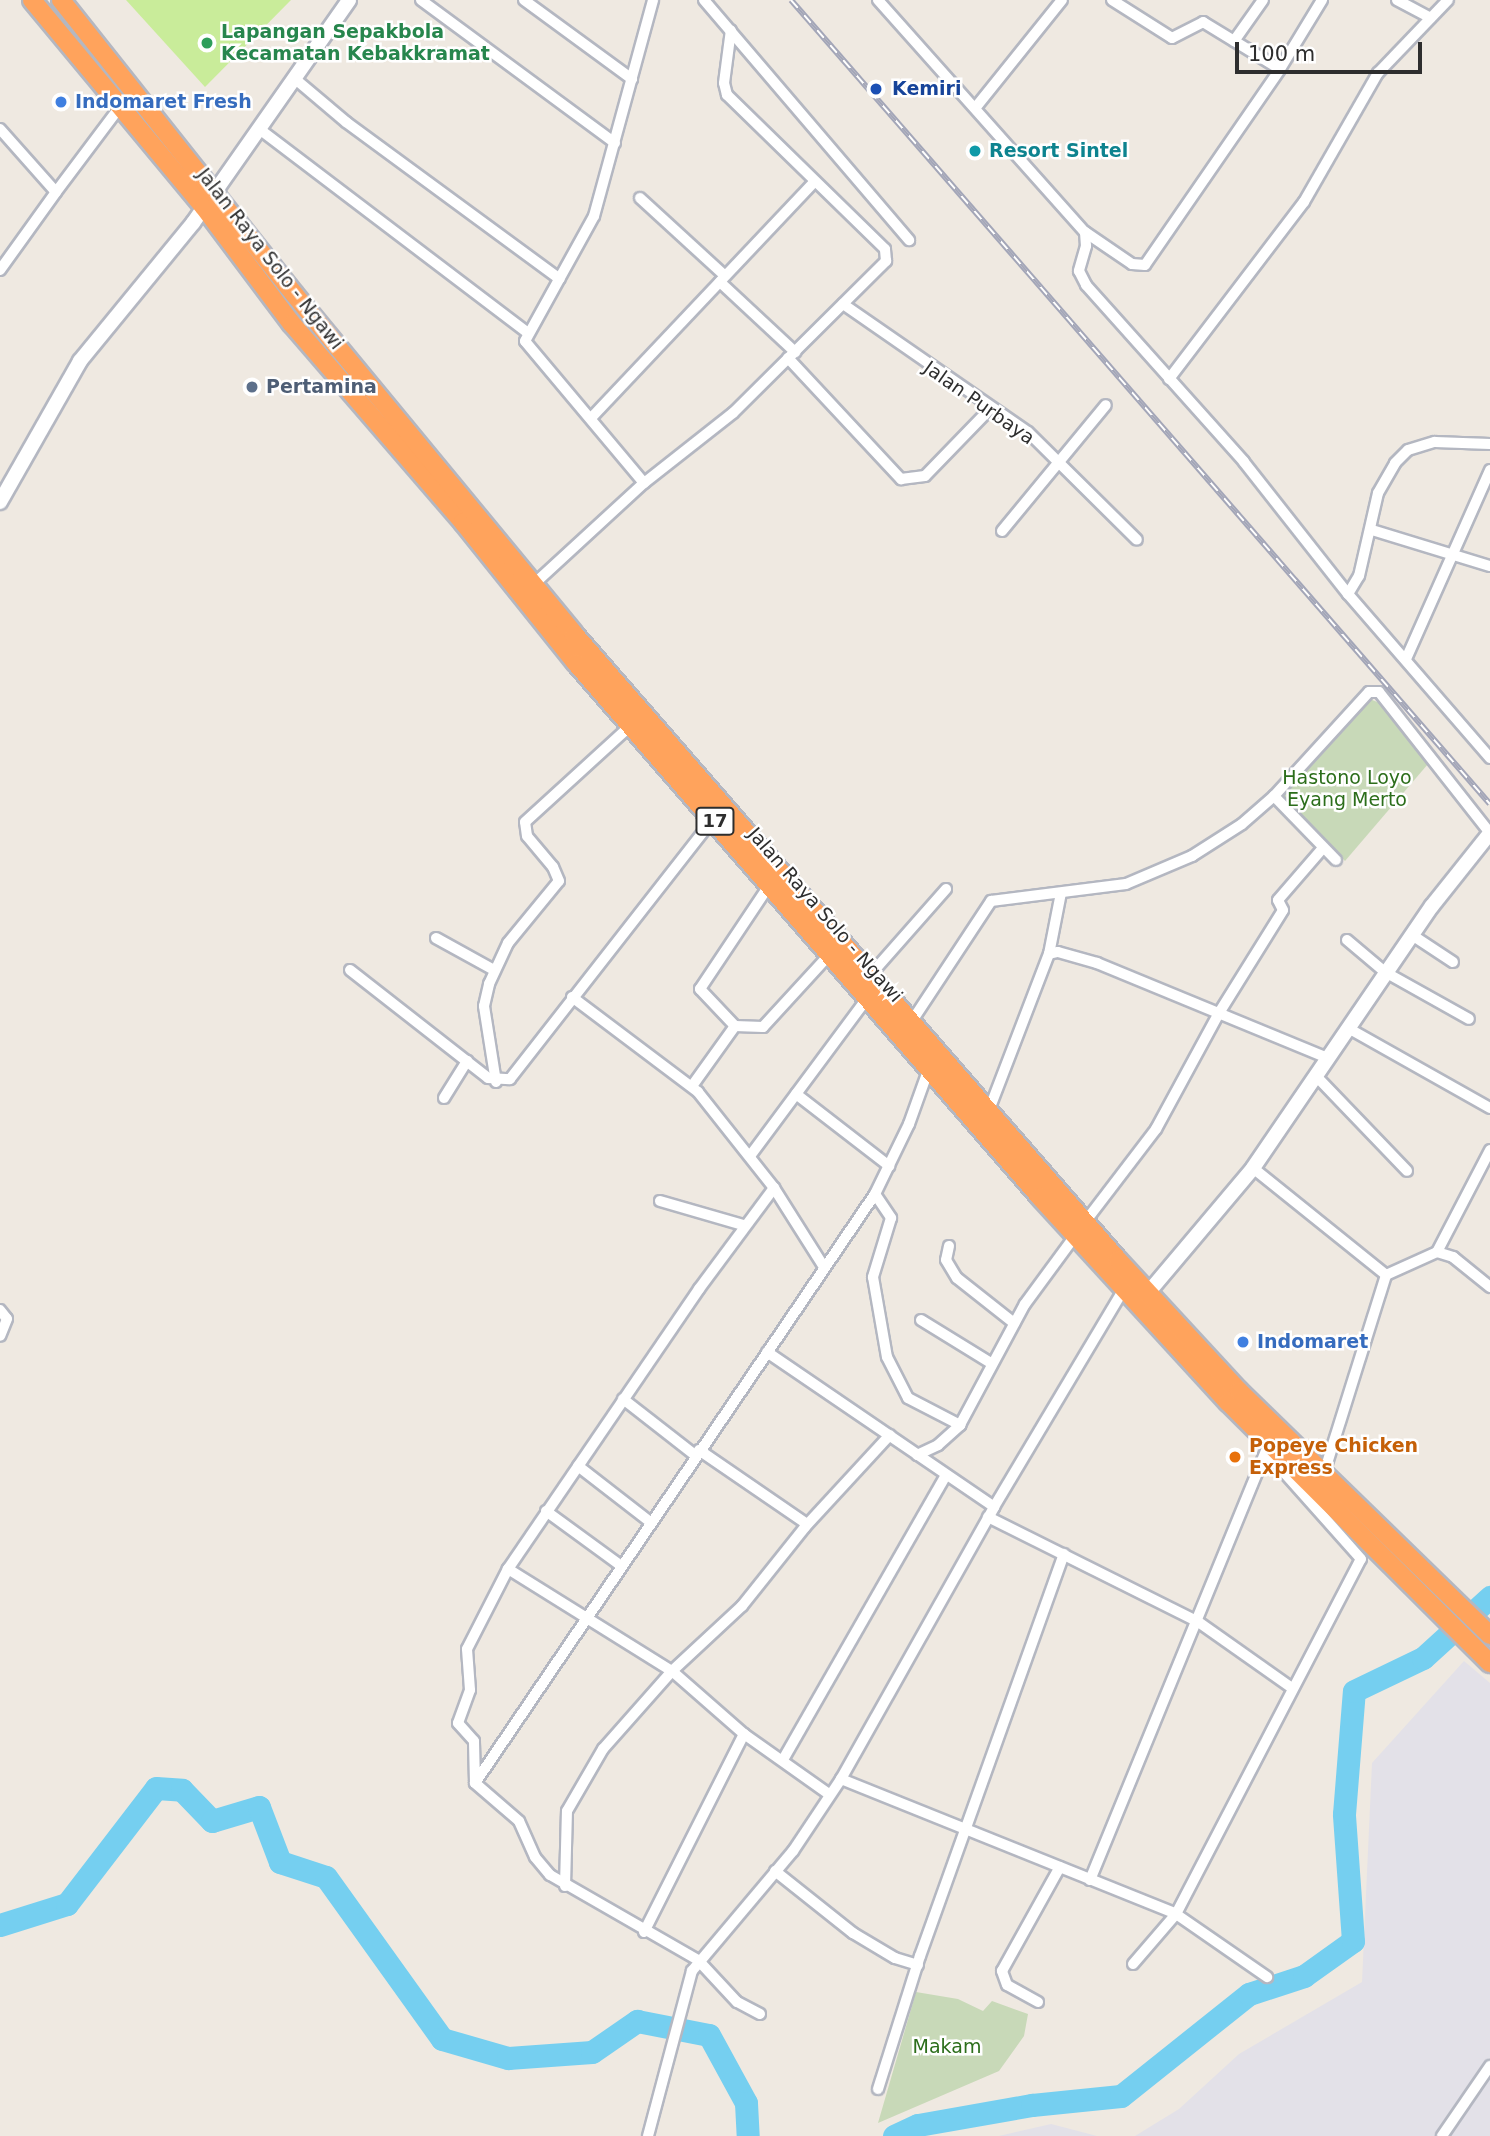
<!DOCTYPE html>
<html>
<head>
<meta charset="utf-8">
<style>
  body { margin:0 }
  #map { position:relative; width:1490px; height:2136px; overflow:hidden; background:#efe9e1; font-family:"DejaVu Sans",sans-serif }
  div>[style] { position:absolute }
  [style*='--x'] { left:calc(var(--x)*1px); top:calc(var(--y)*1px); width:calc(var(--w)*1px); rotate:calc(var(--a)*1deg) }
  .industrial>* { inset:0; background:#e3e1e8 }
  .cemetery>* { inset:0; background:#c8d9b8 }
  .pitch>* { inset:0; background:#c9ec9a }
  .river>* { height:23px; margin:-11.5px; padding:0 11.5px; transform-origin:11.5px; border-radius:11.5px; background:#75cff0 }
  .roads { filter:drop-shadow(2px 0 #b4b7c1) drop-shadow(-2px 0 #b4b7c1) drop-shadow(0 2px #b4b7c1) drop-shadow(0 -2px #b4b7c1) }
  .street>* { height:10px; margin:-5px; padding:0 5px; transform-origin:5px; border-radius:5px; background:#fff }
  .secondary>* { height:14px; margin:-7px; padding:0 7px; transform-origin:7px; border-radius:7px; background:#fff }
  .highway>* { height:18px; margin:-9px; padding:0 9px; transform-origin:9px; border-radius:9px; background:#ffa35c }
  .rail>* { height:6px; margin-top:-3px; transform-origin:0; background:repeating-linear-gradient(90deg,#fff 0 10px,#a3a6b8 0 20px); box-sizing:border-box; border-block:2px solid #a3a6b8 }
  .dots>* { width:19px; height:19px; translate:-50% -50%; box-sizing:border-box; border:4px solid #fff; border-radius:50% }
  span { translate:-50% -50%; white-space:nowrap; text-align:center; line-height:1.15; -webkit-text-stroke:5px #fff; paint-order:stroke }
  .shield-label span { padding:2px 5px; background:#fff; border:2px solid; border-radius:5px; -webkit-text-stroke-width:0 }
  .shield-label { font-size:18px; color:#2e2e2e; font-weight:700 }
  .leisure-label { font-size:19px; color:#27864d; font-weight:700 }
  .left { translate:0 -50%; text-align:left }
  .transit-label { font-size:19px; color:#164399; font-weight:700 }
  .shop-label { font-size:19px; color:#366cbe; font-weight:700 }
  .culture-label { font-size:19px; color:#0d838f; font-weight:700 }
  .street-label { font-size:19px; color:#2e2e2e }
  .service-label { font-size:19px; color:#4e5e75; font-weight:700 }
  .park-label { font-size:19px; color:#2c6e1b }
  .food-label { font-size:19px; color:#c56008; font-weight:700 }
  .scale { position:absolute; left:1235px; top:42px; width:187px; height:32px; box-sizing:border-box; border:4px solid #2e2e2e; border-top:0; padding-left:9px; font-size:21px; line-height:24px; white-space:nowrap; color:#2e2e2e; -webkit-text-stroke:5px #fff; paint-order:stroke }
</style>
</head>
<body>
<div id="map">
  <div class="industrial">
    <i style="clip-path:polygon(1464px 1661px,1490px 1683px,1490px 2136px,1135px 2136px,1179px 2109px,1239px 2054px,1362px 1982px,1372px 1763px)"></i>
    <i style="clip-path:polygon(1051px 2124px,1097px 2136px,999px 2136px)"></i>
  </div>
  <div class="cemetery">
    <i style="clip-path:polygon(1370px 699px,1382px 704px,1428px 764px,1345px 861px,1279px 795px)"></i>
    <i style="clip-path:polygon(916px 1992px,958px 1999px,983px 2011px,992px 2001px,1028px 2014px,1024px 2036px,999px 2071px,878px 2123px)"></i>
  </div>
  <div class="pitch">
    <i style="clip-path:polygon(126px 0,291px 0,205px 87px)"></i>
  </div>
  <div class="river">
    <i style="--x:0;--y:1925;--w:70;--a:-17.4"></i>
    <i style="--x:67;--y:1904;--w:146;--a:-52.5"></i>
    <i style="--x:156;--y:1788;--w:26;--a:4"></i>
    <i style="--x:182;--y:1790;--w:43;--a:45.9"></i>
    <i style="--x:212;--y:1821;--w:49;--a:-16.6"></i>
    <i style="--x:259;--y:1807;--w:59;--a:69.1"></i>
    <i style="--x:280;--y:1862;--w:48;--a:18.1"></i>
    <i style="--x:326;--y:1877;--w:199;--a:54.4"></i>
    <i style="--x:442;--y:2039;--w:69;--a:16.1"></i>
    <i style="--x:508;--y:2058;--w:84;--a:-4.1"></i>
    <i style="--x:592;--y:2052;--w:55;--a:-34.6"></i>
    <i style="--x:637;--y:2021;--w:73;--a:11"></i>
    <i style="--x:709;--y:2035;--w:77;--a:61.4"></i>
    <i style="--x:746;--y:2103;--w:33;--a:87"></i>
    <i style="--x:894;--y:2136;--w:26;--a:-25"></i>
    <i style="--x:918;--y:2125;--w:116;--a:-10"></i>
    <i style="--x:1032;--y:2105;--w:89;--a:-5.8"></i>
    <i style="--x:1121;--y:2096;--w:164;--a:-38.6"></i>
    <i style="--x:1249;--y:1994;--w:58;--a:-18.1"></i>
    <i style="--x:1304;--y:1976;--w:60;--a:-35.5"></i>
    <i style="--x:1353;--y:1941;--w:127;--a:-94.1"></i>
    <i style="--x:1344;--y:1814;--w:123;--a:-85.4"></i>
    <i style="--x:1354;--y:1691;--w:76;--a:-25.6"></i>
    <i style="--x:1423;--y:1658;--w:91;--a:-42.3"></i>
  </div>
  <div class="roads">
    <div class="street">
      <i style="--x:421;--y:0;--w:241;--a:36.4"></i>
      <i style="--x:524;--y:0;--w:134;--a:36.2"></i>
      <i style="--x:704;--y:0;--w:316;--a:49.5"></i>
      <i style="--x:878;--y:0;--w:311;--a:48.3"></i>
      <i style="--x:1085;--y:232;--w:57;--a:34.2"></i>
      <i style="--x:1132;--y:264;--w:13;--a:4"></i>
      <i style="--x:1145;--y:265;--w:238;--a:-55.4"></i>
      <i style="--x:1112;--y:0;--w:71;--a:32.3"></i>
      <i style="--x:1172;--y:38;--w:35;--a:-27"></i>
      <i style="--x:1203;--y:22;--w:90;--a:31.4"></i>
      <i style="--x:1280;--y:69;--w:81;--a:-58.7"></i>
      <i style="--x:1397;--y:0;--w:38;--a:28"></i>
      <i style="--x:1234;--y:41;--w:50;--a:-54.7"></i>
      <i style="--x:294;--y:78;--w:68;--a:40.2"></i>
      <i style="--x:346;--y:122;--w:265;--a:36.3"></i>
      <i style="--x:976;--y:107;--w:137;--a:-51.2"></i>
      <i style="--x:258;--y:128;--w:339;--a:37.2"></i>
      <i style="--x:0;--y:129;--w:84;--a:48.4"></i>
      <i style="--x:56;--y:192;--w:105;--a:-53.1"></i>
      <i style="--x:640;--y:198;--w:114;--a:42.5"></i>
      <i style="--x:1085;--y:232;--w:14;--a:86"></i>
      <i style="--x:1086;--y:246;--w:26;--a:106"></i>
      <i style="--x:1079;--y:271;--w:16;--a:63"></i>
      <i style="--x:1086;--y:285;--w:237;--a:48.2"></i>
      <i style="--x:1244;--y:462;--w:168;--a:51.8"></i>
      <i style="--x:1348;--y:594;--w:217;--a:49.1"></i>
      <i style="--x:0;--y:270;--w:96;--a:-54.3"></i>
      <i style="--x:720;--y:282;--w:103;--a:43"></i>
      <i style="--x:843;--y:304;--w:225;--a:34.7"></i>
      <i style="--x:1028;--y:432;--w:153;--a:44.7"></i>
      <i style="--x:788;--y:358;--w:166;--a:47"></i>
      <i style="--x:901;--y:479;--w:24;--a:-7"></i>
      <i style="--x:925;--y:476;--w:95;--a:-45.9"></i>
      <i style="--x:1169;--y:379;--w:223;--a:-52.7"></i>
      <i style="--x:1304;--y:202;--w:149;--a:-60.2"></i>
      <i style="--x:1378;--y:73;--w:101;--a:-46.2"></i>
      <i style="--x:592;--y:417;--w:323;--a:-46.6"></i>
      <i style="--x:644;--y:483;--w:185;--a:-130"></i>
      <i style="--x:525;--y:341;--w:143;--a:-61.1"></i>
      <i style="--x:594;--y:216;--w:224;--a:-74.7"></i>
      <i style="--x:1372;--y:530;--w:123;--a:17"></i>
      <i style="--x:1002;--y:531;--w:163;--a:-50.5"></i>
      <i style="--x:534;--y:584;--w:149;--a:-42.6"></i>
      <i style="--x:644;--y:483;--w:113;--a:-38.2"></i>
      <i style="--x:733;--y:413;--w:216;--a:-44.8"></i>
      <i style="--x:886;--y:261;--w:12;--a:-95"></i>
      <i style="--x:885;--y:249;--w:221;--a:-135.7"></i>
      <i style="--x:727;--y:95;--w:12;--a:-104"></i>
      <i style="--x:724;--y:83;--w:53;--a:-82.5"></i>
      <i style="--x:1348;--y:594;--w:21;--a:-59"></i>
      <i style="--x:1359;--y:576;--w:85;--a:-77.1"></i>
      <i style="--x:1378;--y:493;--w:34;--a:-60"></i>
      <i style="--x:1395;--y:463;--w:18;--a:-45"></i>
      <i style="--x:1408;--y:450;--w:28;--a:-17"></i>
      <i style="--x:1435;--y:442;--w:55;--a:2.1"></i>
      <i style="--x:1406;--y:659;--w:207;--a:-66"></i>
      <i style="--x:1274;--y:796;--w:89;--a:45.9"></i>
      <i style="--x:1412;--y:935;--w:49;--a:33.4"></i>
      <i style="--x:436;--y:938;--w:66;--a:28.9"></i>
      <i style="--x:1347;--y:940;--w:50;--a:40.1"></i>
      <i style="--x:1385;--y:972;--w:96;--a:29.2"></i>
      <i style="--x:1049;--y:954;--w:62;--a:-78.9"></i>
      <i style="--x:350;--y:970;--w:175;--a:38"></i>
      <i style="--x:488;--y:1078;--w:22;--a:3"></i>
      <i style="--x:510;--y:1079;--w:330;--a:-52"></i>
      <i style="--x:872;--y:973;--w:112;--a:-48.6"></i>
      <i style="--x:572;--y:997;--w:158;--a:37"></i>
      <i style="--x:698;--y:1092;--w:122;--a:51.6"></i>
      <i style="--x:774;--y:1188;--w:93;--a:57.7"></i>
      <i style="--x:912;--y:1021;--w:144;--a:-56.6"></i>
      <i style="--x:991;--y:901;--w:136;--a:-7.2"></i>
      <i style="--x:1126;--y:884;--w:72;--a:-23"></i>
      <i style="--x:1192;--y:856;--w:59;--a:-32.6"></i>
      <i style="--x:1242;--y:824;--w:43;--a:-41.2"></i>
      <i style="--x:1274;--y:796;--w:141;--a:-47.6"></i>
      <i style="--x:1369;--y:692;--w:10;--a:0"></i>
      <i style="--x:1379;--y:692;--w:179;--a:51.8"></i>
      <i style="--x:735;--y:1026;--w:28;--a:2"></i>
      <i style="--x:763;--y:1027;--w:99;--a:-47.5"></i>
      <i style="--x:1348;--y:1028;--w:163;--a:29.4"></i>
      <i style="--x:1317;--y:1077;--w:130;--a:46.2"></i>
      <i style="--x:496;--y:1082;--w:77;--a:-99"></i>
      <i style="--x:484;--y:1006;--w:23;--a:-77"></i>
      <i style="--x:489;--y:984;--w:45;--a:-65.1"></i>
      <i style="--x:508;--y:943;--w:80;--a:-50.6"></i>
      <i style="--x:559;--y:881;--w:15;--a:-113"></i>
      <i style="--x:553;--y:867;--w:40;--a:-130"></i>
      <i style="--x:527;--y:836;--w:14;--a:-98"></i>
      <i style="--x:525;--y:822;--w:142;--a:-42.4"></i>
      <i style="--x:692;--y:1086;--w:74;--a:-54.4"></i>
      <i style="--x:735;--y:1026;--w:51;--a:-133.4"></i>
      <i style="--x:700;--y:989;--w:126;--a:-56.3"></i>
      <i style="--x:796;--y:1094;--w:118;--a:37.7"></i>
      <i style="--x:444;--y:1098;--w:44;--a:-58.1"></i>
      <i style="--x:989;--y:1110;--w:167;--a:-69"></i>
      <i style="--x:1049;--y:954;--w:9;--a:-13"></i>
      <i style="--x:1058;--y:952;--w:41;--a:15.8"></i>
      <i style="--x:1097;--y:963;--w:250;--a:22.4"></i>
      <i style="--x:750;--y:1156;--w:198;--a:-53.4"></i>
      <i style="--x:1253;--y:1168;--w:171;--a:38.8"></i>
      <i style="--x:875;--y:1194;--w:29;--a:56"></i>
      <i style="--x:891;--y:1218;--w:62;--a:107"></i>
      <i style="--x:873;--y:1277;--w:81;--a:80.1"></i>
      <i style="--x:887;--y:1357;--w:46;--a:62.9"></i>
      <i style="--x:908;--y:1398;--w:59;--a:27.4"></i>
      <i style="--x:660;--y:1201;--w:86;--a:16.1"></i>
      <i style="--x:1085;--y:1222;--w:117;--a:-52.6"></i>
      <i style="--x:1156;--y:1129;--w:132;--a:-61.5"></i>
      <i style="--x:1219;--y:1013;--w:121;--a:-58.1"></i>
      <i style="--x:1283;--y:910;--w:11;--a:-117"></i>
      <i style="--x:1278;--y:900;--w:69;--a:-49.1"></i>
      <i style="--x:949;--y:1246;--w:14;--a:102"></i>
      <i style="--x:946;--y:1260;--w:21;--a:59"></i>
      <i style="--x:957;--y:1278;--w:73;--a:38.3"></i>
      <i style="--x:1437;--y:1252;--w:115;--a:-62.5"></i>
      <i style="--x:0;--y:1310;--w:11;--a:52"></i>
      <i style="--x:7;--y:1319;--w:18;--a:112"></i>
      <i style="--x:921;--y:1320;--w:82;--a:31.6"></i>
      <i style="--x:767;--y:1352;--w:275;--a:34.3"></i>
      <i style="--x:623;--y:1399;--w:91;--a:37.9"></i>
      <i style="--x:699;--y:1450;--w:131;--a:34.4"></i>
      <i style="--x:917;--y:1455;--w:23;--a:-25"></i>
      <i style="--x:938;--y:1445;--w:30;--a:-42"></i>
      <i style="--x:960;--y:1425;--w:137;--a:-61.8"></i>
      <i style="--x:1025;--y:1304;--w:84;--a:-53.7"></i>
      <i style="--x:578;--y:1466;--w:90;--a:37.8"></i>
      <i style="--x:1324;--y:1473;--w:207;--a:-72.6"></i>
      <i style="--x:1386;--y:1275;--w:56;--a:-24.3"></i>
      <i style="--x:1437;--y:1252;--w:17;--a:17"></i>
      <i style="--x:1453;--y:1257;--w:48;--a:39"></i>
      <i style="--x:546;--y:1511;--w:92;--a:36.1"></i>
      <i style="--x:988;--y:1517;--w:233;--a:26.5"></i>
      <i style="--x:1197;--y:1621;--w:116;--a:35.2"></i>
      <i style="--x:508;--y:1569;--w:193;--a:31.9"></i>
      <i style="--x:672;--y:1671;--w:96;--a:41.2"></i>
      <i style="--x:744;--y:1734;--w:105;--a:35.3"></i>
      <i style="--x:784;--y:1758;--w:326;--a:-60.2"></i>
      <i style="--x:841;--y:1779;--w:361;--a:21.9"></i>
      <i style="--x:1176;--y:1914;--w:111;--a:34.7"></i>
      <i style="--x:475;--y:1783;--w:712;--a:-55.82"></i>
      <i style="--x:875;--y:1194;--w:78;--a:-64.1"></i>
      <i style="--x:909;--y:1124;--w:59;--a:-70.3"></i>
      <i style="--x:775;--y:1871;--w:100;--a:38.5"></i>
      <i style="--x:853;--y:1933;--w:49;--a:30.8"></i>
      <i style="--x:895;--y:1958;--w:24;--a:17"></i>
      <i style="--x:1090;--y:1880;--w:468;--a:-67.7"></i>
      <i style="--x:565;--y:1886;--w:75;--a:-88.5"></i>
      <i style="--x:567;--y:1811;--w:72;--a:-59.9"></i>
      <i style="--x:603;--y:1749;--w:104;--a:-48.5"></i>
      <i style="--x:672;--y:1671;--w:96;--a:-42.9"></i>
      <i style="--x:742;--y:1606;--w:101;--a:-51.4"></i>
      <i style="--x:805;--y:1527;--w:125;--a:-47.3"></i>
      <i style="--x:644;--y:1932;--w:222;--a:-63.2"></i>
      <i style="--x:1133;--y:1964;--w:66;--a:-49.3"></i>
      <i style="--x:1176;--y:1914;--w:400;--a:-62.5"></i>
      <i style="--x:1361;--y:1559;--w:143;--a:-131.6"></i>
      <i style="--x:1038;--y:2002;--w:35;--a:-151"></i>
      <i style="--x:1007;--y:1985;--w:15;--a:-110"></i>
      <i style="--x:1002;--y:1971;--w:119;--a:-60.9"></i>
      <i style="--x:760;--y:2014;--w:26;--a:-152"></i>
      <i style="--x:737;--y:2002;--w:57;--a:-132.9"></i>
      <i style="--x:698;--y:1960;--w:171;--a:-150.1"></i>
      <i style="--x:550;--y:1875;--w:23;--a:-130"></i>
      <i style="--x:535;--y:1857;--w:39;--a:-114"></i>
      <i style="--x:519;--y:1821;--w:58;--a:-139.2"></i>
      <i style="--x:475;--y:1783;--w:42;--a:-91.4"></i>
      <i style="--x:474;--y:1741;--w:24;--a:-132"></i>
      <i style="--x:458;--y:1723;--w:35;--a:-70"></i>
      <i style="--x:470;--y:1690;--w:41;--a:-94.2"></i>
      <i style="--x:467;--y:1649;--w:90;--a:-62.9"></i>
      <i style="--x:508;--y:1569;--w:339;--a:-55.7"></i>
      <i style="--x:699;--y:1289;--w:126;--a:-53.4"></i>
      <i style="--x:878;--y:2089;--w:139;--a:-72.5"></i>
      <i style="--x:920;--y:1956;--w:427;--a:-70.3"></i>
      <i style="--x:648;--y:2136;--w:171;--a:-75.1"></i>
      <i style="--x:692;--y:1971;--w:157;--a:-49.9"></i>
      <i style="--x:793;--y:1851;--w:87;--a:-56.3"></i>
      <i style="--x:841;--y:1779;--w:312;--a:-60.6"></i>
      <i style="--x:994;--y:1507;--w:256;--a:-59.2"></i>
      <i style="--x:1442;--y:2136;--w:85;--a:-55.6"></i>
    </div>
    <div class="secondary">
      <i style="--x:0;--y:502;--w:162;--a:-60.4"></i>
      <i style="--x:80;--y:361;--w:178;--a:-50.7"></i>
      <i style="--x:193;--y:223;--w:272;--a:-55"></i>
      <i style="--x:1142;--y:1300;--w:172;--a:-49.9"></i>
      <i style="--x:1253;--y:1168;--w:317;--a:-55.7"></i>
      <i style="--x:1432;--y:906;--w:93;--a:-51.5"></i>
    </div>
    <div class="highway">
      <i style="--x:32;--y:0;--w:269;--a:50.3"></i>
      <i style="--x:204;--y:207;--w:146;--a:53.1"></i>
      <i style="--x:292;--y:324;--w:262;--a:49.2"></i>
      <i style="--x:463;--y:522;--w:181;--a:51.3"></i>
      <i style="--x:576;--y:663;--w:707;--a:49.01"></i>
      <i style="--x:1040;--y:1197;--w:278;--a:47.5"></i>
      <i style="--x:1228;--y:1402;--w:370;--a:44.9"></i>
      <i style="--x:61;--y:0;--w:375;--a:51.6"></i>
      <i style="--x:294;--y:294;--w:440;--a:50.5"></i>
      <i style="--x:574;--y:634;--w:829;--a:49.01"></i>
      <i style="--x:1118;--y:1260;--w:178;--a:47.3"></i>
      <i style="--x:1239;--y:1391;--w:350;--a:44.2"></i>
    </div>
  </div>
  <div class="rail">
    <i style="--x:791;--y:0;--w:1065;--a:49"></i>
  </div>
  <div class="dots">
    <i style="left:207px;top:43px;background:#2e9e5b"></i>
    <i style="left:876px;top:89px;background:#1a4fb4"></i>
    <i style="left:61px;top:102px;background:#3f7fe0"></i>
    <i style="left:975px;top:151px;background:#0f9aa8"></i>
    <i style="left:252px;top:387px;background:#5c6f8a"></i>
    <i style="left:1243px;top:1342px;background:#3f7fe0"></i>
    <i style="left:1235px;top:1457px;background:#e8710a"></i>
  </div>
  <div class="shield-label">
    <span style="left:715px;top:821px">17</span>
  </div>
  <div class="leisure-label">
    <span class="left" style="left:221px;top:43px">Lapangan Sepakbola<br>Kecamatan Kebakkramat</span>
  </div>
  <div class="transit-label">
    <span class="left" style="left:892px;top:89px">Kemiri</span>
  </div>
  <div class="shop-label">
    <span class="left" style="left:75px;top:102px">Indomaret Fresh</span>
    <span class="left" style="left:1257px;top:1342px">Indomaret</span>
  </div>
  <div class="culture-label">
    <span class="left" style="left:989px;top:151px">Resort Sintel</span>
  </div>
  <div class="street-label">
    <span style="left:270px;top:259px;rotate:52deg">Jalan Raya Solo - Ngawi</span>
    <span style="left:979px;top:403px;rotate:35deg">Jalan Purbaya</span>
    <span style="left:825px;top:915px;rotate:49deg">Jalan Raya Solo - Ngawi</span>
  </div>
  <div class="service-label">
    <span class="left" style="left:266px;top:387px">Pertamina</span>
  </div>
  <div class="park-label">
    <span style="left:1347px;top:789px">Hastono Loyo<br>Eyang Merto</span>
    <span style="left:947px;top:2047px">Makam</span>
  </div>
  <div class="food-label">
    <span class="left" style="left:1249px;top:1457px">Popeye Chicken<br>Express</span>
  </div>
  <div class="scale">100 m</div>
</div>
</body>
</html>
